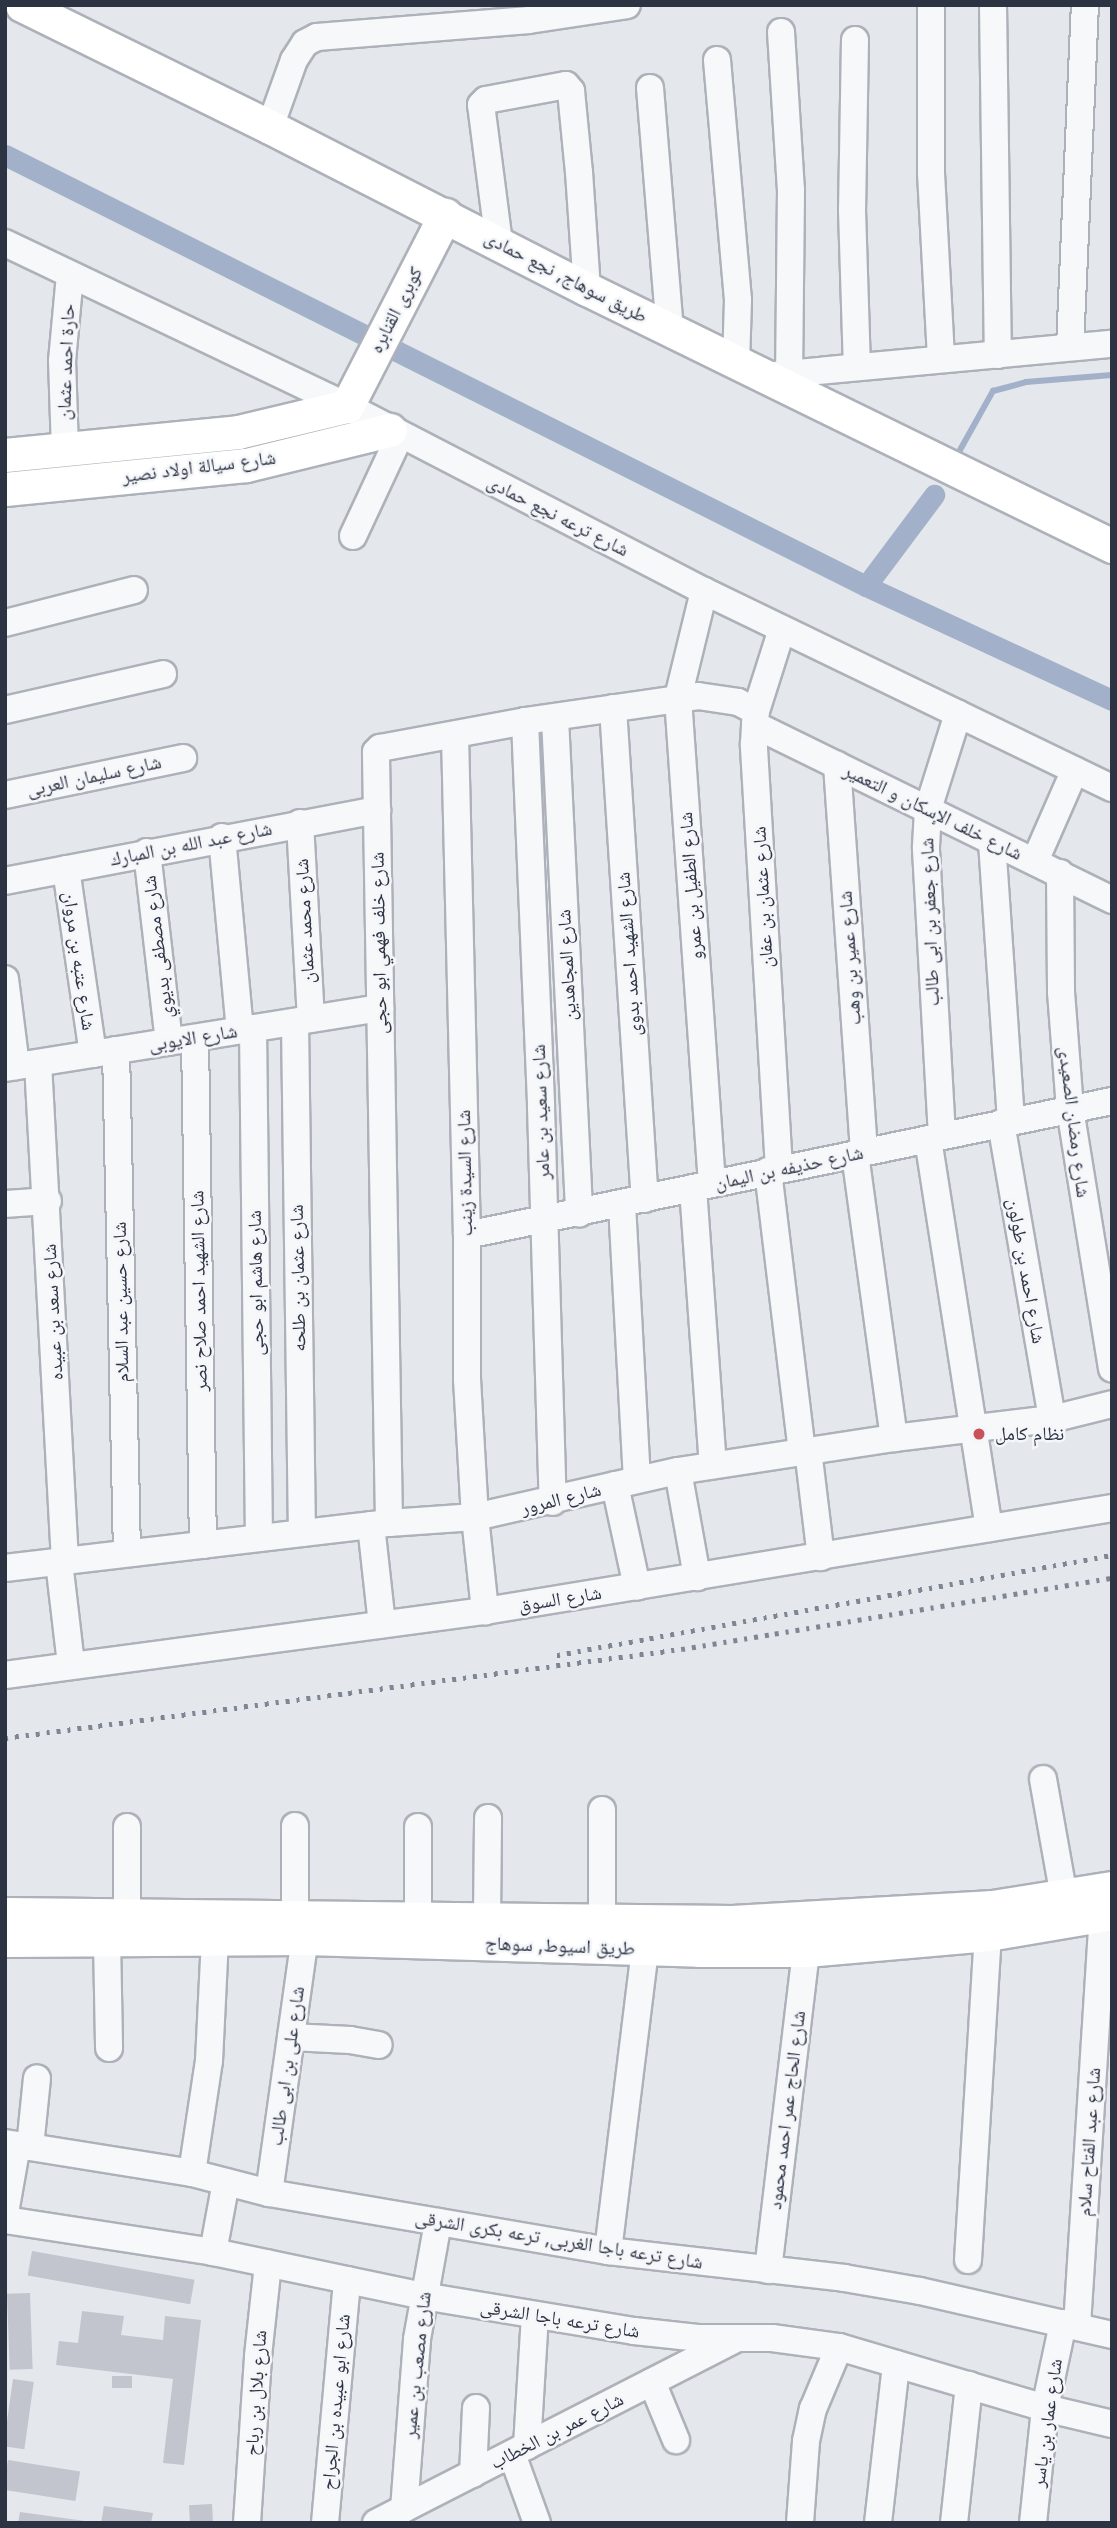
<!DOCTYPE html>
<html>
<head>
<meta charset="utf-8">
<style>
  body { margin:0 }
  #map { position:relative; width:1117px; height:2528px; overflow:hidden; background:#e4e7eb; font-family:Inter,"Noto Naskh Arabic",sans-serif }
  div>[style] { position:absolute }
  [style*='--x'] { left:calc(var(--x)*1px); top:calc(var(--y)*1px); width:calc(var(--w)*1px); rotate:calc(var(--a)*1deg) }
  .stream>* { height:6px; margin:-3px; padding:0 3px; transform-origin:3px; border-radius:3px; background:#a2b1c9 }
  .canal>* { height:21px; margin:-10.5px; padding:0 10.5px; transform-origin:10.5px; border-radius:10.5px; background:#a2b1c9 }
  .building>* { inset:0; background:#c2c5ce; transform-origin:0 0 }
  .roads { filter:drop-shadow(2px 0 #adb1b9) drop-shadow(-2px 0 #adb1b9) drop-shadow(0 2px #adb1b9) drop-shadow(0 -2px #adb1b9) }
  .minor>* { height:26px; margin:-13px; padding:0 13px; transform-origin:13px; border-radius:13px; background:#f7f8fa }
  .major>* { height:33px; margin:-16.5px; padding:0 16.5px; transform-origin:16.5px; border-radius:16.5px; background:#fff }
  .rail>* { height:5px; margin-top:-2.5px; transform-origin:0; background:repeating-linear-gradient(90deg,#7e8594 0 3.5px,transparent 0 10.5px) }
  .dots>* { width:19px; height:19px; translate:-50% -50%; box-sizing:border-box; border:4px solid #f4f6f9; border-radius:50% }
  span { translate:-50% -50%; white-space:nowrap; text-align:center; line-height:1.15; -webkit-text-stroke:5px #f4f6f9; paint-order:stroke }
  .street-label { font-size:19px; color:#2c3343 }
  .poi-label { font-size:19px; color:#2c3343 }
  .left { translate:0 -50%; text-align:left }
  .frame { position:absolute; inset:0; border:7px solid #2c3343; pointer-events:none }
</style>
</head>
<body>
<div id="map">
  <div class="stream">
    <i style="--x:960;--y:450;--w:68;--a:-60.8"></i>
    <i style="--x:993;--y:391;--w:34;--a:-15"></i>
    <i style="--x:1026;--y:382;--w:86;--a:-4.7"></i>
  </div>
  <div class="canal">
    <i style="--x:5;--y:155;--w:963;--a:26.59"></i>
    <i style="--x:866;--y:586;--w:271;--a:24.9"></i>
    <i style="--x:866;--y:586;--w:114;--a:-53.2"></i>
  </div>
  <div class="building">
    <i style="left:32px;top:2251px;width:165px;height:25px;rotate:10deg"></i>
    <i style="left:30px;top:2293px;width:76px;height:23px;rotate:88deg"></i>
    <i style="clip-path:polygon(82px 2311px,124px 2316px,121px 2335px,163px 2340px,165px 2316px,201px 2320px,184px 2465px,163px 2463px,173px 2379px,56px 2365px,59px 2341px,78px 2343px)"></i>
    <i style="left:112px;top:2376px;width:20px;height:12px"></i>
    <i style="left:13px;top:2379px;width:21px;height:68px;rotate:8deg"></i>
    <i style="left:8px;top:2460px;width:73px;height:30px;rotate:9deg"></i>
    <i style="left:212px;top:2504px;width:19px;height:23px;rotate:87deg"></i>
    <i style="clip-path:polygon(104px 2506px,153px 2513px,151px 2523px,101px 2523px)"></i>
    <i style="clip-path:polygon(20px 2512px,85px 2521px,85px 2523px,18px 2523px)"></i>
  </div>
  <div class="roads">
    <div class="minor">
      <i style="--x:931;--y:5;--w:168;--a:90"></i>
      <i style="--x:931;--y:173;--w:186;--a:86.9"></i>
      <i style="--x:993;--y:5;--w:350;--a:89.2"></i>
      <i style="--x:781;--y:32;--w:158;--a:86.4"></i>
      <i style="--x:791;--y:190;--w:184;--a:90.6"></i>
      <i style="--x:855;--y:40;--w:170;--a:91"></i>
      <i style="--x:852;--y:210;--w:156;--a:88.2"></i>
      <i style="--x:717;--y:60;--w:241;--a:85"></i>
      <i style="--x:738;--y:300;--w:62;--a:91.8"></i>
      <i style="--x:650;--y:88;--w:242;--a:85.3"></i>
      <i style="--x:270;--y:127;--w:71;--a:-70.3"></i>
      <i style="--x:294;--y:60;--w:20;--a:-57"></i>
      <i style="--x:305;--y:43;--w:13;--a:-27"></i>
      <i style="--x:317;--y:37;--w:213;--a:-4.6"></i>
      <i style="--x:529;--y:20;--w:99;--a:-8.7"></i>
      <i style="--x:5;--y:243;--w:379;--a:25.5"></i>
      <i style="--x:347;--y:406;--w:402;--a:27.4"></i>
      <i style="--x:704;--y:591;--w:453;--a:25.8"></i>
      <i style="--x:499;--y:243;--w:139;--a:-97.4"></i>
      <i style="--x:481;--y:105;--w:7;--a:-45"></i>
      <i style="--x:486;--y:100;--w:81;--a:-10.6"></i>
      <i style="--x:566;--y:85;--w:8;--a:50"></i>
      <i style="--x:571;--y:91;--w:81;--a:84.4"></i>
      <i style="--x:579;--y:172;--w:117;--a:86.1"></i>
      <i style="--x:1070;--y:347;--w:342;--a:-87.5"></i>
      <i style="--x:764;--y:376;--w:349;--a:-5.3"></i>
      <i style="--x:65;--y:450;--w:89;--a:-91.9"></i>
      <i style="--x:62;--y:361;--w:87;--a:-84.7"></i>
      <i style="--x:353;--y:536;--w:111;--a:-65"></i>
      <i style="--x:704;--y:591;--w:110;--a:103.7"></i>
      <i style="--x:678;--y:698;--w:487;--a:86"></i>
      <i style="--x:5;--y:623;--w:133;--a:-14.3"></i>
      <i style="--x:613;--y:708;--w:492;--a:86.3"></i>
      <i style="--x:5;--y:710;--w:162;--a:-12.8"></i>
      <i style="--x:555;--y:718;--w:496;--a:87.2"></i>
      <i style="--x:525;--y:721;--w:386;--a:87.6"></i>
      <i style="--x:541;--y:1107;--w:395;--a:88.3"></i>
      <i style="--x:755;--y:725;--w:398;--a:26.1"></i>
      <i style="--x:455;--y:735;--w:500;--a:88.63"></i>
      <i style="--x:467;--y:1235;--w:144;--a:90"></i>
      <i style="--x:467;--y:1379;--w:138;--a:86.7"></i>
      <i style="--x:475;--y:1517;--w:95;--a:83.9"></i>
      <i style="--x:837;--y:765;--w:388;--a:86"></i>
      <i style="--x:5;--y:795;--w:182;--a:-11.7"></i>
      <i style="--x:300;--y:823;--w:196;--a:86.8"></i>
      <i style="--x:222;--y:837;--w:194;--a:84.7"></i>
      <i style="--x:992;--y:842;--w:280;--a:86.1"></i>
      <i style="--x:147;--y:852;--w:191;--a:83.4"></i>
      <i style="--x:1035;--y:861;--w:99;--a:-66.3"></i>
      <i style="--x:66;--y:869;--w:187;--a:81.7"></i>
      <i style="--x:1060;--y:873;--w:119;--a:89.5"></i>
      <i style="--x:1061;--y:992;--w:117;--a:85.6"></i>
      <i style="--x:1070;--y:1109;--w:263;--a:80.8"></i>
      <i style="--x:5;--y:881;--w:379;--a:-10.8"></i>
      <i style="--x:5;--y:979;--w:88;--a:82.8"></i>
      <i style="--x:295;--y:1022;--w:511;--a:89.22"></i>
      <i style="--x:253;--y:1028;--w:510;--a:89.33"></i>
      <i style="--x:195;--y:1038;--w:507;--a:89.1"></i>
      <i style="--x:116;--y:1050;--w:503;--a:88.75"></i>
      <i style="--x:38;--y:1063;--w:499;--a:86.9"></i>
      <i style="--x:5;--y:1068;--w:380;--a:-9.1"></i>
      <i style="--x:1001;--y:1123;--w:300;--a:80.2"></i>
      <i style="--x:942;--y:1136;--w:289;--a:-93.2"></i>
      <i style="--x:926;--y:847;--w:38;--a:-87"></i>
      <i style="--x:928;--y:809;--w:100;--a:-72.5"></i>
      <i style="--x:928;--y:1139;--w:394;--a:81.1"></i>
      <i style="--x:855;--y:1154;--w:287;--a:82.2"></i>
      <i style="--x:779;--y:1169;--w:426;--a:-93.4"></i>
      <i style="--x:754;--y:744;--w:33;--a:-87"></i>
      <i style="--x:756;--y:711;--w:86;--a:-72.4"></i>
      <i style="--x:768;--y:1171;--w:282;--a:83.1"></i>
      <i style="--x:693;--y:1188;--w:278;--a:85.9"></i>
      <i style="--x:5;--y:1204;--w:43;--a:-4"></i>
      <i style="--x:622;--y:1204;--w:275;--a:86.9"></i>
      <i style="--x:467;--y:1235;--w:659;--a:-11.74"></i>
      <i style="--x:808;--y:1450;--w:108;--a:83.1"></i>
      <i style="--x:678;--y:1471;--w:108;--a:79.8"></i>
      <i style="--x:615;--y:1485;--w:104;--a:77.8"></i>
      <i style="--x:389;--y:1523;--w:771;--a:-90.97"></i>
      <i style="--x:376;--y:752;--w:6;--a:-45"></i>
      <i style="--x:380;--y:748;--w:147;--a:-10.5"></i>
      <i style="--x:525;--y:721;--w:175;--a:-8.2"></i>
      <i style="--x:698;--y:696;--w:40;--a:8.5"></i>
      <i style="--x:738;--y:702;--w:20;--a:27"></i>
      <i style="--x:371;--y:1525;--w:100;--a:83.7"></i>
      <i style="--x:59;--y:1562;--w:103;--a:83.3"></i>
      <i style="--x:5;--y:1568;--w:387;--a:-6.7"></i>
      <i style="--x:389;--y:1523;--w:86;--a:-4"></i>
      <i style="--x:475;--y:1517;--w:208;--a:-12.8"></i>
      <i style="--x:678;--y:1471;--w:219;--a:-8.7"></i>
      <i style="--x:894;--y:1438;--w:159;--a:-6.9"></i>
      <i style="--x:1052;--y:1419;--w:62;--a:-14"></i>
      <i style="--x:5;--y:1675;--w:484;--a:-7.6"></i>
      <i style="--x:485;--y:1611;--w:635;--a:-9.33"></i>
      <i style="--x:1043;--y:1779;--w:120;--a:79.9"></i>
      <i style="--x:295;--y:1826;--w:89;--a:90"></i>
      <i style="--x:418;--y:1827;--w:90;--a:90"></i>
      <i style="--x:127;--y:1914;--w:87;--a:-90"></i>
      <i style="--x:487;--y:1918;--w:100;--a:-89.4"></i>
      <i style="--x:602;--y:1921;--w:111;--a:-90"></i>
      <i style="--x:107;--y:1940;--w:108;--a:88.9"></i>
      <i style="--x:291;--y:2037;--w:59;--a:2.9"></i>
      <i style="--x:350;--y:2040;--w:29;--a:10"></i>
      <i style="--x:5;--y:2143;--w:189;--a:9.1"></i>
      <i style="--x:192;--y:2173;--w:80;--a:14.6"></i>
      <i style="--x:269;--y:2193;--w:344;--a:9.7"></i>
      <i style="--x:608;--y:2251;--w:238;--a:6.5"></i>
      <i style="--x:844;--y:2278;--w:77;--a:9.7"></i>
      <i style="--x:920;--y:2291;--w:197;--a:12.9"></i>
      <i style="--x:30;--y:2147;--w:69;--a:-84.2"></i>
      <i style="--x:192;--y:2173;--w:113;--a:-81.4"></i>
      <i style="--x:209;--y:2061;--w:122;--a:-87.2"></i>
      <i style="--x:269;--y:2193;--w:258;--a:-82"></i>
      <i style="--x:5;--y:2213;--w:69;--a:-80"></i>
      <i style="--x:5;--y:2220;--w:210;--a:8.7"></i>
      <i style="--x:213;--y:2252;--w:215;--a:11.8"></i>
      <i style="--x:423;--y:2296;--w:214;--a:9.4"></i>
      <i style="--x:634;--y:2331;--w:64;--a:6.2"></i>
      <i style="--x:698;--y:2338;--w:74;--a:0"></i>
      <i style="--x:772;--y:2338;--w:68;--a:7.7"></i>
      <i style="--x:839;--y:2347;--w:215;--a:16.5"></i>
      <i style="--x:1045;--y:2408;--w:69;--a:13.4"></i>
      <i style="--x:608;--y:2251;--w:304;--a:-83"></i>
      <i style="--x:213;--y:2252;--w:71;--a:-79.5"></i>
      <i style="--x:968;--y:2260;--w:327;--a:-86.5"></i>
      <i style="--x:768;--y:2270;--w:322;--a:-83.2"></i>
      <i style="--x:1077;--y:2326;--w:412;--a:-86.4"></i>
      <i style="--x:652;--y:2382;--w:63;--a:67.5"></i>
      <i style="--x:527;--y:2446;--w:131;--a:-86.5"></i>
      <i style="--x:512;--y:2454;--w:73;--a:70.1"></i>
      <i style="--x:473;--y:2474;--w:66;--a:-87.4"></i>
      <i style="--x:404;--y:2509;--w:170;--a:-85.6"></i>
      <i style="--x:417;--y:2339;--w:119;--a:-79.8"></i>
      <i style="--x:247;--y:2523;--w:167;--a:-86.2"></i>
      <i style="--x:258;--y:2356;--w:93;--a:-83.8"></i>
      <i style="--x:325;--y:2523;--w:244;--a:-84.8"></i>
      <i style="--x:376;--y:2523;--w:401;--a:-27.1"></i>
      <i style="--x:800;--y:2523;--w:82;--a:-85.8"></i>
      <i style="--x:806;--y:2441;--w:33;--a:-78"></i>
      <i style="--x:813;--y:2409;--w:67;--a:-67.2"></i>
      <i style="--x:878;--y:2523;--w:160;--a:-83.5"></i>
      <i style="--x:954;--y:2523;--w:139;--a:-83.8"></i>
      <i style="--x:1033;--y:2523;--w:116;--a:-84"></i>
      <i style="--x:1045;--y:2408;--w:87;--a:-78"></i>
    </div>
    <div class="major">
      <i style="--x:22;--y:5;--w:276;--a:26.2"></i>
      <i style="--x:270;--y:127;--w:356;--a:27.1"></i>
      <i style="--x:587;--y:289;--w:585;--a:26.08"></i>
      <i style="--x:5;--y:455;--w:234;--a:-5.6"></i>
      <i style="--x:238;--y:432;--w:112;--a:-13.4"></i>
      <i style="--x:347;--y:406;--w:215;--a:-62.8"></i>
      <i style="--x:5;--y:489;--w:242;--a:-5.7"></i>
      <i style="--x:246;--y:465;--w:148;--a:-13.7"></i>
      <i style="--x:5;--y:1914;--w:727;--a:0.63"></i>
      <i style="--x:732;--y:1922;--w:261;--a:-3.3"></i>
      <i style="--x:993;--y:1907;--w:121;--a:-9.1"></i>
      <i style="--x:5;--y:1940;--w:300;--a:-0.4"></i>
      <i style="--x:305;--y:1938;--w:394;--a:1.7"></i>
      <i style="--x:699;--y:1950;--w:107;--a:0"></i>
      <i style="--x:806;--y:1950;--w:183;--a:-5"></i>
      <i style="--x:988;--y:1934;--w:126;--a:-9.6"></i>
    </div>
  </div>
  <div class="rail">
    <i style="--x:557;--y:1655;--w:564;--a:-10.21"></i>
    <i style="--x:5;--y:1738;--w:683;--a:-7.49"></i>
    <i style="--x:682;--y:1649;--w:436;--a:-9.4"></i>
  </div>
  <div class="dots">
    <i style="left:979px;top:1434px;background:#c95158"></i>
  </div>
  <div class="street-label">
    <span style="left:566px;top:277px;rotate:27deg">طريق سوهاج, نجع حمادى</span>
    <span style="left:396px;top:310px;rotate:-63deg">كوبرى القنابره</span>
    <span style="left:66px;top:362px;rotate:-88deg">حارة احمد عثمان</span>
    <span style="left:199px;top:467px;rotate:-7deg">شارع سيالة اولاد نصير</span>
    <span style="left:558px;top:516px;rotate:27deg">شارع ترعه نجع حمادى</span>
    <span style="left:94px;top:776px;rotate:-12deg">شارع سليمان العربى</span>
    <span style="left:933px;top:812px;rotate:26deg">شارع خلف الإسكان و التعمير</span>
    <span style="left:191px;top:844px;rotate:-11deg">شارع عبد الله بن المبارك</span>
    <span style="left:691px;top:886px;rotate:-94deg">شارع الطفيل بن عمرو</span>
    <span style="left:763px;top:897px;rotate:-93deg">شارع عثمان بن عفان</span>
    <span style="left:305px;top:921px;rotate:-93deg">شارع محمد عثمان</span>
    <span style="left:930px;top:922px;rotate:-92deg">شارع جعفر بن ابى طالب</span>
    <span style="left:379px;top:943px;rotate:-91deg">شارع خلف فهمي ابو حجى</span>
    <span style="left:158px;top:947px;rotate:-97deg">شارع مصطفى بديوي</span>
    <span style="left:629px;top:954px;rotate:-94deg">شارع الشهيد احمد بدوى</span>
    <span style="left:850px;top:958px;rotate:-94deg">شارع عمير بن وهب</span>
    <span style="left:79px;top:961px;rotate:82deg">شارع عتبه بن مروان</span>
    <span style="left:567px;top:965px;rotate:-93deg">شارع المجاهدين</span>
    <span style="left:193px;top:1038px;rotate:-9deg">شارع الايوبى</span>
    <span style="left:541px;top:1112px;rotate:-92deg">شارع سعيد بن عامر</span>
    <span style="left:1074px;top:1122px;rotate:83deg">شارع رمضان الصعيدى</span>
    <span style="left:789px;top:1168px;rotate:-12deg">شارع حذيفه بن اليمان</span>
    <span style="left:465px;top:1173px;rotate:-91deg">شارع السيدة زينب</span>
    <span style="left:1026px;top:1271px;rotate:80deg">شارع احمد بن طولون</span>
    <span style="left:298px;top:1278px;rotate:-91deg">شارع عثمان بن طلحه</span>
    <span style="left:256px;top:1283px;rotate:-91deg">شارع هاشم ابو حجى</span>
    <span style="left:199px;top:1291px;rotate:-91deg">شارع الشهيد احمد صلاح نصر</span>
    <span style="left:121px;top:1302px;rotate:-91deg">شارع حسين عبد السلام</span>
    <span style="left:53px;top:1312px;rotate:-93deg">شارع سعد بن عبيده</span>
    <span style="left:561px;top:1499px;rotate:-14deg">شارع المرور</span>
    <span style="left:560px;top:1599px;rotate:-9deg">شارع السوق</span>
    <span style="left:560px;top:1946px;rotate:2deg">طريق اسيوط, سوهاج</span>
    <span style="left:287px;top:2066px;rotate:-82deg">شارع على بن ابى طالب</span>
    <span style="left:787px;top:2110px;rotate:-83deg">شارع الحاج عمر احمد محمود</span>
    <span style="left:1089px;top:2142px;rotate:-86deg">شارع عبد الفتاح سلام</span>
    <span style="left:559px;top:2240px;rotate:9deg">شارع ترعه باجا الغربى, ترعه بكرى الشرقى</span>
    <span style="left:560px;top:2319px;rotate:9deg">شارع ترعه باجا الشرقى</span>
    <span style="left:417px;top:2365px;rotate:-84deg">شارع مصعب بن عمير</span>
    <span style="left:256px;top:2393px;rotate:-86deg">شارع بلال بن رباح</span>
    <span style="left:336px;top:2402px;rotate:-85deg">شارع ابو عبيده بن الجراح</span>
    <span style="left:1047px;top:2423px;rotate:-82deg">شارع عمار بن ياسر</span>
    <span style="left:557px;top:2431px;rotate:-27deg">شارع عمر بن الخطاب</span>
  </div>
  <div class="poi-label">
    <span class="left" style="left:995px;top:1434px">نظام كامل</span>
  </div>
  <div class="frame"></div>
</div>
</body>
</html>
